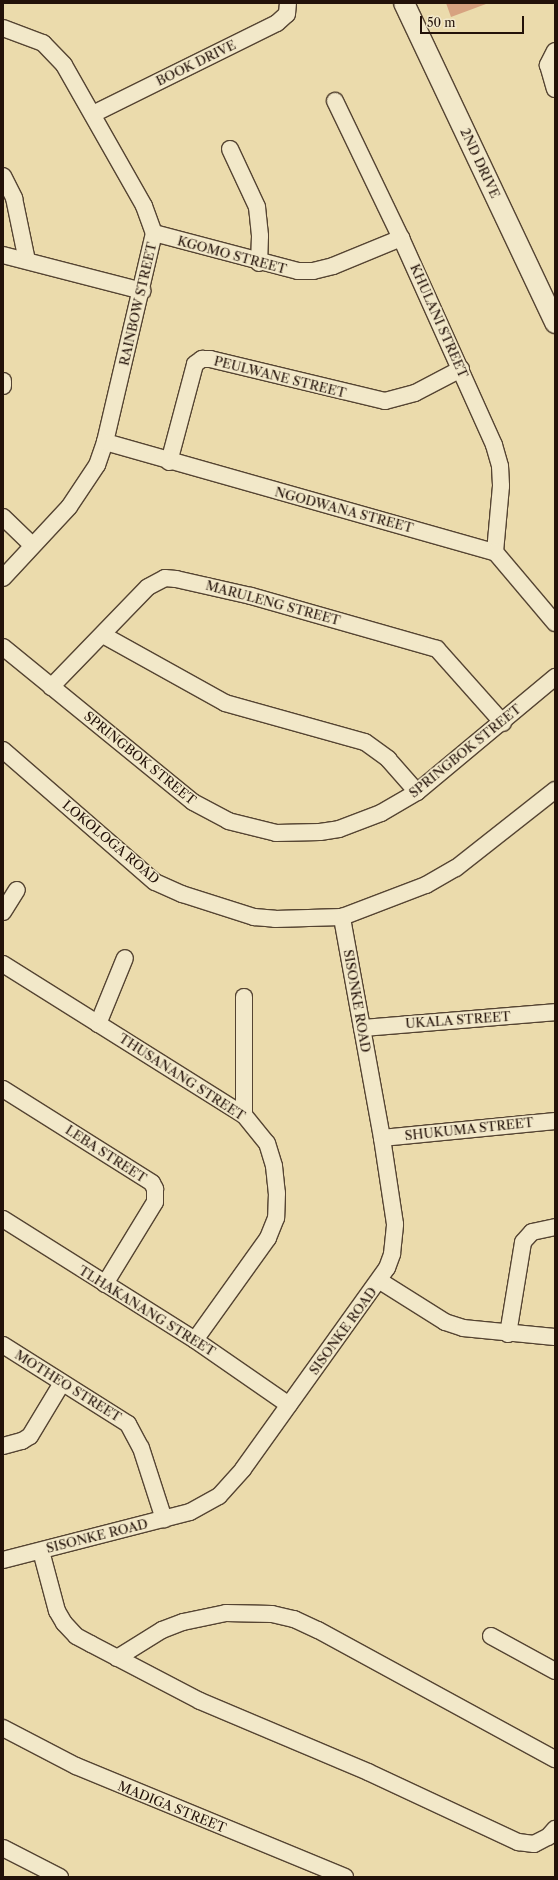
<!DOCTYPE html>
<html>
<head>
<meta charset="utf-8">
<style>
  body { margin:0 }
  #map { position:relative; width:558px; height:1880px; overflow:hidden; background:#ebdbac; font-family:"Libre Caslon Text",serif }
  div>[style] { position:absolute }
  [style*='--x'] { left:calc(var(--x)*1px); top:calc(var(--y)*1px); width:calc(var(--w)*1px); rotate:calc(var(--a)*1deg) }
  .building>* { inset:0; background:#d7a280 }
  .roads { filter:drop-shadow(1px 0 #554432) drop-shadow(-1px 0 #554432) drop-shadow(0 1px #554432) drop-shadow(0 -1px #554432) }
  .minor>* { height:16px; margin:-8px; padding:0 8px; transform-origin:8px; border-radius:8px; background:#f2e8c9 }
  .tertiary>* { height:20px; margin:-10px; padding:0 10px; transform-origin:10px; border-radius:10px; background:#f2e8c9 }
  span { translate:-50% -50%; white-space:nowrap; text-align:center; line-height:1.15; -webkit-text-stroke:3px #f2e8c9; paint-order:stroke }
  .street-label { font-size:13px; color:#231209 }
  .frame { position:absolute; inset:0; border:4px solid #231209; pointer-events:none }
  .scale { position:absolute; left:420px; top:16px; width:104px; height:18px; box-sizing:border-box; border:2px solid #231209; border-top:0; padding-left:5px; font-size:12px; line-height:14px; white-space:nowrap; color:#231209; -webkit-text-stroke:3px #f2e8c9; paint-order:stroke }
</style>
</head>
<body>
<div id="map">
  <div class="building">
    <i style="clip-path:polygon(446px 3px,486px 3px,486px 4px,451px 17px)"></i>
  </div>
  <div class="roads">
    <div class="minor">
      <i style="--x:3;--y:28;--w:43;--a:20.6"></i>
      <i style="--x:43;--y:43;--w:30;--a:46"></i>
      <i style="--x:64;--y:65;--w:162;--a:60.4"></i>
      <i style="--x:144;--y:206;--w:29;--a:70"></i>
      <i style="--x:154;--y:233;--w:215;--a:103.2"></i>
      <i style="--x:105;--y:442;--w:24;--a:109"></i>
      <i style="--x:97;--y:465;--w:50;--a:123.7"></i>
      <i style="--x:69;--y:507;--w:97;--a:132.9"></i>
      <i style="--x:555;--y:51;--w:16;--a:117"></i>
      <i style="--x:548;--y:65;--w:25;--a:74"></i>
      <i style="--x:335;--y:101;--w:152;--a:64.3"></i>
      <i style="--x:401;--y:238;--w:227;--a:65.8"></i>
      <i style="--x:494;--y:445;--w:22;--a:74"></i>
      <i style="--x:500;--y:466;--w:20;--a:87"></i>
      <i style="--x:501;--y:486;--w:66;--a:95.2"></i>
      <i style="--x:93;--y:114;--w:205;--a:-26.3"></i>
      <i style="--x:277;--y:23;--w:13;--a:-42"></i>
      <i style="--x:287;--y:14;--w:11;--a:-85"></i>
      <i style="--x:230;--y:149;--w:64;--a:65"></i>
      <i style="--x:257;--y:207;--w:29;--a:84"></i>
      <i style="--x:260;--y:236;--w:27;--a:92"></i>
      <i style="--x:3;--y:176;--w:25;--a:63"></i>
      <i style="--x:14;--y:198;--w:64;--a:78.3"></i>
      <i style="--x:154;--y:233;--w:149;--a:14.8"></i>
      <i style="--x:298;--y:271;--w:15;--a:0"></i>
      <i style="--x:313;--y:271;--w:21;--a:-14"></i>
      <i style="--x:333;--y:266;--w:74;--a:-22.4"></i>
      <i style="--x:3;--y:255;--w:144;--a:14.5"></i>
      <i style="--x:3;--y:381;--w:5;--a:90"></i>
      <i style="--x:105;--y:442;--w:405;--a:15.8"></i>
      <i style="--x:495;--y:552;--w:93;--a:49.8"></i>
      <i style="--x:169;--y:462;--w:101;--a:-75.1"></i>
      <i style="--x:195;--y:364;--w:9;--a:-36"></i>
      <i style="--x:202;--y:359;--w:8;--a:0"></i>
      <i style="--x:210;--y:359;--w:180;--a:13.5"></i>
      <i style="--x:385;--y:401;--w:31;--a:-15"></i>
      <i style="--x:415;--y:393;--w:52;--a:-27.6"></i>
      <i style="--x:3;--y:517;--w:40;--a:44"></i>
      <i style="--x:103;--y:635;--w:140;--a:29.1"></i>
      <i style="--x:225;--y:703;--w:145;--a:15.6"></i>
      <i style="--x:365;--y:742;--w:29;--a:36"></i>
      <i style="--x:388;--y:759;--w:44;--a:48.7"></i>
      <i style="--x:3;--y:647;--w:245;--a:39.2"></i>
      <i style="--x:193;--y:802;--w:40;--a:28"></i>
      <i style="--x:228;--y:821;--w:49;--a:14"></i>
      <i style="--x:276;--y:833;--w:44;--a:-1.3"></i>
      <i style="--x:320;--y:832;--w:19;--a:-9"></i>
      <i style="--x:339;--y:829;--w:45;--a:-20.9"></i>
      <i style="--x:381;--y:813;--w:42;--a:-30.3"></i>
      <i style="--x:417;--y:792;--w:180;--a:-39.8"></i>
      <i style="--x:51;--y:687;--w:139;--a:-45.9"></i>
      <i style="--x:148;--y:587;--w:19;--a:-28"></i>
      <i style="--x:165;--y:578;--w:11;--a:5"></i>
      <i style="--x:176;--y:579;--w:77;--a:12.8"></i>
      <i style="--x:251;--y:596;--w:193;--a:15.9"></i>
      <i style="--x:437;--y:649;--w:99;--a:48.3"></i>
      <i style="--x:3;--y:750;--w:201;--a:41"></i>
      <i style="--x:155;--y:882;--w:30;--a:24"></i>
      <i style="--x:182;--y:894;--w:76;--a:17.7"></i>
      <i style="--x:254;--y:917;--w:21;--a:5"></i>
      <i style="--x:275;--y:919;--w:67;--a:-1.7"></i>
      <i style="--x:342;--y:917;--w:90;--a:-20.9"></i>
      <i style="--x:426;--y:885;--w:34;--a:-30"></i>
      <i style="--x:456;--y:868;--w:126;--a:-38.2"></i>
      <i style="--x:3;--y:912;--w:26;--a:-58"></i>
      <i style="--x:3;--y:964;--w:284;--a:32.1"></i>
      <i style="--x:244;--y:1115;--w:36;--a:51"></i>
      <i style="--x:267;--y:1143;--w:24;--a:73"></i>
      <i style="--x:274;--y:1166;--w:27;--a:84"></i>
      <i style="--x:277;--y:1193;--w:25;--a:92"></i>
      <i style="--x:276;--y:1218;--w:22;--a:112"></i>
      <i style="--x:268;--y:1238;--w:125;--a:125.6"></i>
      <i style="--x:98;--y:1024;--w:71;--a:-67.8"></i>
      <i style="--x:362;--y:1028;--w:194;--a:-4.7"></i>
      <i style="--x:3;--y:1089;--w:176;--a:32.2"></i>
      <i style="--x:152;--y:1183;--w:7;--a:63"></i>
      <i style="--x:155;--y:1189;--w:13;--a:90"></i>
      <i style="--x:155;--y:1202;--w:96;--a:121.4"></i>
      <i style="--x:244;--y:1115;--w:118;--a:-90"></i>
      <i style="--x:382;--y:1138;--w:174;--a:-5.6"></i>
      <i style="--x:3;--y:1219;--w:227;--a:32.2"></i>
      <i style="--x:195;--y:1340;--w:114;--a:34.7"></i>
      <i style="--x:380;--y:1281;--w:77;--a:32.2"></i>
      <i style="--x:445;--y:1322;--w:19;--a:18"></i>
      <i style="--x:463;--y:1328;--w:92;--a:5.6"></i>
      <i style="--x:508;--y:1334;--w:93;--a:-80.7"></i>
      <i style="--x:523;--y:1242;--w:13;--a:-48"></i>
      <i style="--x:532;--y:1232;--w:24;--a:-12"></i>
      <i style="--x:3;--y:1345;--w:148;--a:32.3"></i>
      <i style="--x:128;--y:1424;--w:27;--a:62"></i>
      <i style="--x:141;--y:1448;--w:75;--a:72.1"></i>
      <i style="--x:3;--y:1446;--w:20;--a:-15"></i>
      <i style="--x:22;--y:1441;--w:9;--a:-32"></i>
      <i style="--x:30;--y:1436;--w:62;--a:-58.9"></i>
      <i style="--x:41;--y:1551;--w:62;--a:75.1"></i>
      <i style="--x:57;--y:1611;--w:14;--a:60"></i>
      <i style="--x:64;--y:1623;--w:18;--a:47"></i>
      <i style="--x:76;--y:1636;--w:17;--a:28"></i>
      <i style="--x:91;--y:1644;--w:123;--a:27.6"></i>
      <i style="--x:200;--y:1701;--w:182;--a:22.9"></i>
      <i style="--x:368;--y:1772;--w:166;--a:25"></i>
      <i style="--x:518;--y:1842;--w:16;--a:7"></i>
      <i style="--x:534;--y:1844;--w:16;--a:-27"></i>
      <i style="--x:548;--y:1837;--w:11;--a:-49"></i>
      <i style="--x:3;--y:1560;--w:193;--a:-14.4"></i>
      <i style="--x:190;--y:1512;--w:33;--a:-29"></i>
      <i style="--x:219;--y:1496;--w:36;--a:-48"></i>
      <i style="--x:243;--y:1469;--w:247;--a:-54.4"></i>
      <i style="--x:387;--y:1268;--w:15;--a:-70"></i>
      <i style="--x:392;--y:1254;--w:30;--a:-84"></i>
      <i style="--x:395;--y:1224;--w:87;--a:-98.6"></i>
      <i style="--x:382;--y:1138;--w:225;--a:-100.3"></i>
      <i style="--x:491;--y:1636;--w:73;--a:28.7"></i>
      <i style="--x:117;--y:1658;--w:53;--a:-31.9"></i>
      <i style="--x:162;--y:1630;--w:22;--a:-21"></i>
      <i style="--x:183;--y:1622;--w:44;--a:-11.8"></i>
      <i style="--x:226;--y:1613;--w:46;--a:1.2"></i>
      <i style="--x:272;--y:1614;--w:23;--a:13"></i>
      <i style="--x:294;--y:1619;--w:26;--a:25"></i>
      <i style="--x:318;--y:1630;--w:270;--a:28.6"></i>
      <i style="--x:3;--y:1728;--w:82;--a:27.5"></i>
      <i style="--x:76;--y:1766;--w:291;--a:22.4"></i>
      <i style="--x:3;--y:1848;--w:64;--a:27"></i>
    </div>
    <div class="tertiary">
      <i style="--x:404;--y:3;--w:354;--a:64.7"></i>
    </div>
  </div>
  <div class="street-label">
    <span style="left:196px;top:63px;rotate:-26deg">BOOK DRIVE</span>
    <span style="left:480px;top:163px;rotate:65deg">2ND DRIVE</span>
    <span style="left:232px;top:255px;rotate:15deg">KGOMO STREET</span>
    <span style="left:138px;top:304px;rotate:-77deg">RAINBOW STREET</span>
    <span style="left:439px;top:321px;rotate:66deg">KHULANI STREET</span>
    <span style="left:280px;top:377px;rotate:14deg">PEULWANE STREET</span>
    <span style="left:344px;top:510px;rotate:15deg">NGODWANA STREET</span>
    <span style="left:273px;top:603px;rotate:15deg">MARULENG STREET</span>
    <span style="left:465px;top:751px;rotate:-39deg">SPRINGBOK STREET</span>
    <span style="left:140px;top:758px;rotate:39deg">SPRINGBOK STREET</span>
    <span style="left:111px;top:842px;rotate:40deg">LOKOLOGA ROAD</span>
    <span style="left:357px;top:1001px;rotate:80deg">SISONKE ROAD</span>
    <span style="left:458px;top:1020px;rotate:-4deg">UKALA STREET</span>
    <span style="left:182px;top:1077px;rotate:33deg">THUSANANG STREET</span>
    <span style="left:469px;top:1129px;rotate:-6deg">SHUKUMA STREET</span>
    <span style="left:106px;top:1154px;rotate:33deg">LEBA STREET</span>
    <span style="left:147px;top:1311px;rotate:32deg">TLHAKANANG STREET</span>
    <span style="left:343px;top:1331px;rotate:-54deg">SISONKE ROAD</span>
    <span style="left:68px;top:1386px;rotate:32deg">MOTHEO STREET</span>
    <span style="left:97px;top:1536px;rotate:-14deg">SISONKE ROAD</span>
    <span style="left:172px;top:1807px;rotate:22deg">MADIGA STREET</span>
  </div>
  <div class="frame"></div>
  <div class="scale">50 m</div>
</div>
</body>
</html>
